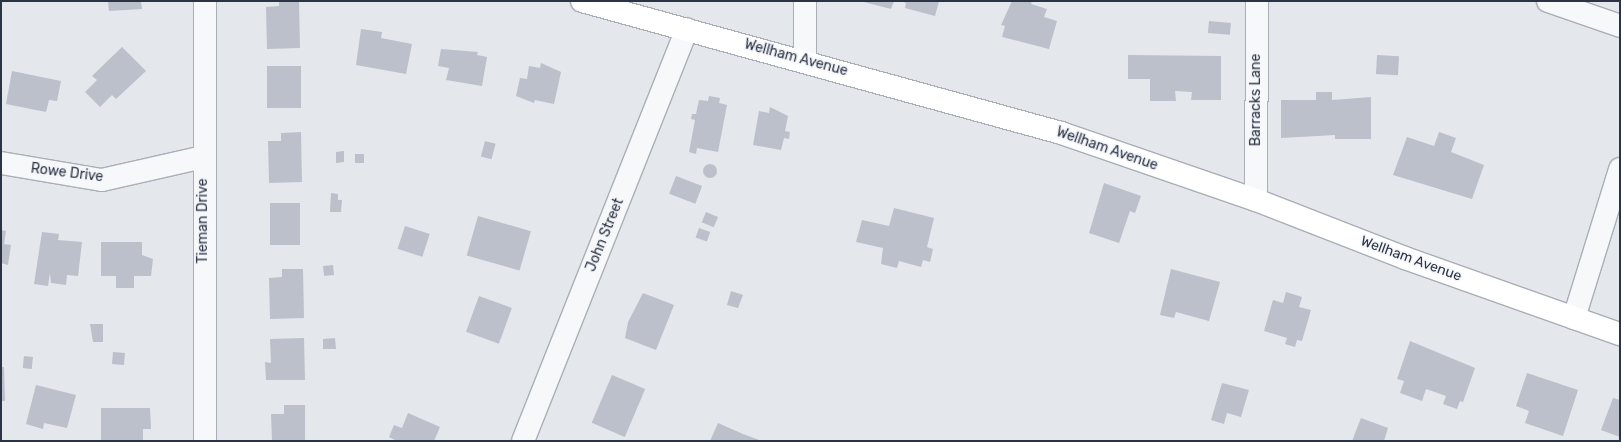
<!DOCTYPE html>
<html>
<head>
<meta charset="utf-8">
<style>
  body { margin:0 }
  #map { position:relative; width:1621px; height:442px; overflow:hidden; background:#e4e7ec; font-family:Rubik,sans-serif }
  div>[style] { position:absolute }
  [style*='--x'] { left:calc(var(--x)*1px); top:calc(var(--y)*1px); width:calc(var(--w)*1px); rotate:calc(var(--a)*1deg) }
  .building>* { inset:0; background:#bbc0ca; transform-origin:0 0 }
  .round { border-radius:50% }
  .roads { filter:drop-shadow(1px 0 #a9aeb7) drop-shadow(-1px 0 #a9aeb7) drop-shadow(0 1px #a9aeb7) drop-shadow(0 -1px #a9aeb7) }
  .street>* { height:22px; margin:-11px; padding:0 11px; transform-origin:11px; border-radius:11px; background:#f7f8fa }
  .secondary>* { height:22px; margin:-11px; padding:0 11px; transform-origin:11px; border-radius:11px; background:#fff }
  span { translate:-50% -50%; white-space:nowrap; text-align:center; line-height:1.15; -webkit-text-stroke:3.5px #f4f6f9; paint-order:stroke }
  .street-label { font-size:14px; color:#2b3445 }
  .frame { position:absolute; inset:0; border:2px solid #2b3445; pointer-events:none }
</style>
</head>
<body>
<div id="map">
  <div class="building">
    <i style="clip-path:polygon(108px 1px,141px 1px,142px 9px,109px 11px)"></i>
    <i style="clip-path:polygon(279px 1px,299px 1px,300px 48px,267px 49px,266px 7px,279px 6px)"></i>
    <i style="clip-path:polygon(860px 1px,894px 1px,891px 9px)"></i>
    <i style="clip-path:polygon(900px 1px,939px 1px,935px 16px,905px 8px,906px 3px)"></i>
    <i style="clip-path:polygon(1012px 1px,1032px 1px,1031px 4px,1047px 9px,1044px 17px,1057px 21px,1049px 49px,1002px 37px,1005px 26px,1001px 25px)"></i>
    <i style="left:1209px;top:21px;width:22px;height:12px;rotate:5deg"></i>
    <i style="clip-path:polygon(361px 29px,382px 32px,381px 38px,412px 44px,406px 74px,356px 65px)"></i>
    <i style="clip-path:polygon(122px 47px,146px 71px,116px 99px,112px 95px,100px 107px,85px 92px,97px 80px,92px 76px)"></i>
    <i style="clip-path:polygon(441px 49px,478px 52px,477px 55px,487px 57px,482px 86px,446px 80px,449px 68px,438px 66px)"></i>
    <i style="clip-path:polygon(1128px 55px,1221px 56px,1221px 100px,1191px 100px,1192px 92px,1175px 91px,1176px 101px,1150px 101px,1150px 79px,1128px 79px)"></i>
    <i style="left:1377px;top:55px;width:22px;height:19px;rotate:3deg"></i>
    <i style="clip-path:polygon(541px 63px,561px 72px,554px 104px,535px 100px,534px 103px,516px 96px,520px 78px,527px 79px,529px 66px,540px 68px)"></i>
    <i style="left:267px;top:66px;width:34px;height:42px"></i>
    <i style="clip-path:polygon(12px 71px,61px 81px,57px 101px,49px 100px,46px 112px,6px 104px)"></i>
    <i style="clip-path:polygon(1316px 92px,1332px 92px,1332px 100px,1371px 97px,1371px 139px,1335px 139px,1335px 135px,1281px 138px,1281px 100px,1316px 100px)"></i>
    <i style="clip-path:polygon(709px 96px,720px 98px,719px 103px,727px 105px,718px 152px,697px 148px,696px 154px,689px 152px,695px 120px,691px 119px,692px 114px,696px 114px,699px 100px,708px 101px)"></i>
    <i style="clip-path:polygon(770px 107px,788px 116px,785px 131px,790px 132px,789px 139px,784px 138px,781px 150px,753px 145px,759px 111px,769px 113px)"></i>
    <i style="clip-path:polygon(301px 132px,302px 182px,269px 183px,268px 141px,281px 141px,281px 133px)"></i>
    <i style="clip-path:polygon(1439px 132px,1456px 138px,1451px 152px,1484px 165px,1472px 199px,1393px 175px,1407px 137px,1434px 146px)"></i>
    <i style="left:485px;top:141px;width:11px;height:16px;rotate:15deg"></i>
    <i style="clip-path:polygon(344px 151px,344px 162px,336px 163px,336px 152px)"></i>
    <i style="left:355px;top:154px;width:9px;height:9px"></i>
    <i class="round" style="left:703px;top:164px;width:14px;height:14px"></i>
    <i style="left:676px;top:176px;width:28px;height:19px;rotate:21deg"></i>
    <i style="clip-path:polygon(1104px 183px,1141px 196px,1135px 213px,1130px 211px,1119px 243px,1089px 233px)"></i>
    <i style="clip-path:polygon(331px 193px,338px 194px,338px 200px,342px 200px,341px 212px,330px 212px)"></i>
    <i style="left:270px;top:203px;width:30px;height:42px"></i>
    <i style="clip-path:polygon(894px 208px,934px 218px,927px 247px,933px 249px,930px 262px,923px 260px,921px 267px,899px 261px,897px 268px,881px 264px,883px 248px,856px 242px,862px 220px,889px 226px)"></i>
    <i style="left:706px;top:212px;width:13px;height:11px;rotate:23deg"></i>
    <i style="left:478px;top:216px;width:55px;height:41px;rotate:16deg"></i>
    <i style="left:405px;top:226px;width:26px;height:24px;rotate:18deg"></i>
    <i style="left:699px;top:228px;width:12px;height:10px;rotate:20deg"></i>
    <i style="clip-path:polygon(1px 230px,6px 231px,4px 244px,11px 245px,8px 265px,1px 263px)"></i>
    <i style="clip-path:polygon(42px 232px,59px 234px,58px 240px,82px 242px,78px 276px,67px 275px,66px 285px,51px 283px,50px 273px,48px 286px,34px 284px)"></i>
    <i style="clip-path:polygon(101px 242px,142px 242px,142px 255px,153px 259px,151px 276px,134px 276px,134px 288px,116px 288px,116px 276px,101px 276px)"></i>
    <i style="left:333px;top:265px;width:10px;height:10px;rotate:84deg"></i>
    <i style="clip-path:polygon(282px 269px,303px 269px,304px 318px,270px 319px,269px 278px,282px 277px)"></i>
    <i style="clip-path:polygon(1171px 269px,1220px 282px,1209px 321px,1176px 312px,1174px 318px,1160px 315px)"></i>
    <i style="clip-path:polygon(731px 291px,743px 295px,738px 308px,727px 305px)"></i>
    <i style="clip-path:polygon(1286px 292px,1302px 297px,1299px 307px,1311px 310px,1302px 341px,1297px 340px,1295px 347px,1285px 344px,1287px 338px,1264px 331px,1273px 300px,1283px 303px)"></i>
    <i style="clip-path:polygon(643px 293px,674px 305px,656px 350px,625px 338px,628px 322px)"></i>
    <i style="left:479px;top:296px;width:35px;height:38px;rotate:20deg"></i>
    <i style="clip-path:polygon(90px 324px,103px 324px,103px 342px,93px 342px)"></i>
    <i style="clip-path:polygon(304px 338px,305px 380px,266px 380px,265px 362px,271px 363px,270px 339px)"></i>
    <i style="clip-path:polygon(335px 338px,336px 349px,323px 349px,323px 339px)"></i>
    <i style="clip-path:polygon(1410px 341px,1475px 368px,1463px 402px,1460px 401px,1457px 409px,1443px 404px,1446px 396px,1426px 389px,1422px 401px,1400px 393px,1404px 381px,1397px 379px)"></i>
    <i style="left:113px;top:352px;width:12px;height:12px;rotate:5deg"></i>
    <i style="left:24px;top:356px;width:9px;height:12px;rotate:6deg"></i>
    <i style="clip-path:polygon(1px 367px,4px 367px,5px 401px,1px 401px)"></i>
    <i style="clip-path:polygon(1527px 373px,1578px 390px,1563px 436px,1525px 423px,1529px 411px,1516px 406px)"></i>
    <i style="left:612px;top:375px;width:36px;height:52px;rotate:23deg"></i>
    <i style="clip-path:polygon(1222px 383px,1249px 390px,1241px 417px,1227px 413px,1224px 424px,1211px 420px)"></i>
    <i style="clip-path:polygon(36px 385px,76px 395px,67px 428px,44px 423px,43px 429px,26px 424px)"></i>
    <i style="clip-path:polygon(1613px 398px,1620px 400px,1620px 437px,1601px 430px)"></i>
    <i style="clip-path:polygon(284px 405px,305px 405px,305px 441px,272px 441px,271px 414px,284px 414px)"></i>
    <i style="clip-path:polygon(101px 408px,150px 408px,151px 429px,143px 429px,143px 441px,101px 441px)"></i>
    <i style="clip-path:polygon(408px 413px,440px 427px,434px 441px,397px 441px,389px 437px,394px 425px,402px 428px)"></i>
    <i style="clip-path:polygon(1361px 418px,1388px 428px,1384px 441px,1352px 441px)"></i>
    <i style="clip-path:polygon(718px 423px,743px 434px,762px 441px,710px 441px)"></i>
  </div>
  <div class="roads">
    <div class="street">
      <i style="--x:1548;--y:1;--w:76;--a:19.1"></i>
      <i style="--x:805;--y:60;--w:59;--a:-90"></i>
      <i style="--x:1;--y:163;--w:102;--a:9.6"></i>
      <i style="--x:102;--y:180;--w:104;--a:-12.8"></i>
      <i style="--x:1256;--y:200;--w:199;--a:-89.7"></i>
      <i style="--x:1574;--y:318;--w:156;--a:-72.8"></i>
      <i style="--x:205;--y:441;--w:440;--a:-90"></i>
      <i style="--x:523;--y:441;--w:443;--a:-68.3"></i>
    </div>
    <div class="secondary">
      <i style="--x:582;--y:1;--w:497;--a:15.4"></i>
      <i style="--x:1061;--y:133;--w:206;--a:19"></i>
      <i style="--x:1256;--y:200;--w:160;--a:21.3"></i>
      <i style="--x:1405;--y:258;--w:228;--a:19.5"></i>
    </div>
  </div>
  <div class="street-label">
    <span style="left:796px;top:58px;rotate:15deg">Wellham Avenue</span>
    <span style="left:1256px;top:100px;rotate:-90deg">Barracks Lane</span>
    <span style="left:1107px;top:149px;rotate:19deg">Wellham Avenue</span>
    <span style="left:67px;top:173px;rotate:7deg">Rowe Drive</span>
    <span style="left:203px;top:221px;rotate:-90deg">Tieman Drive</span>
    <span style="left:605px;top:235px;rotate:-68deg">John Street</span>
    <span style="left:1411px;top:259px;rotate:20deg">Wellham Avenue</span>
  </div>
  <div class="frame"></div>
</div>
</body>
</html>
